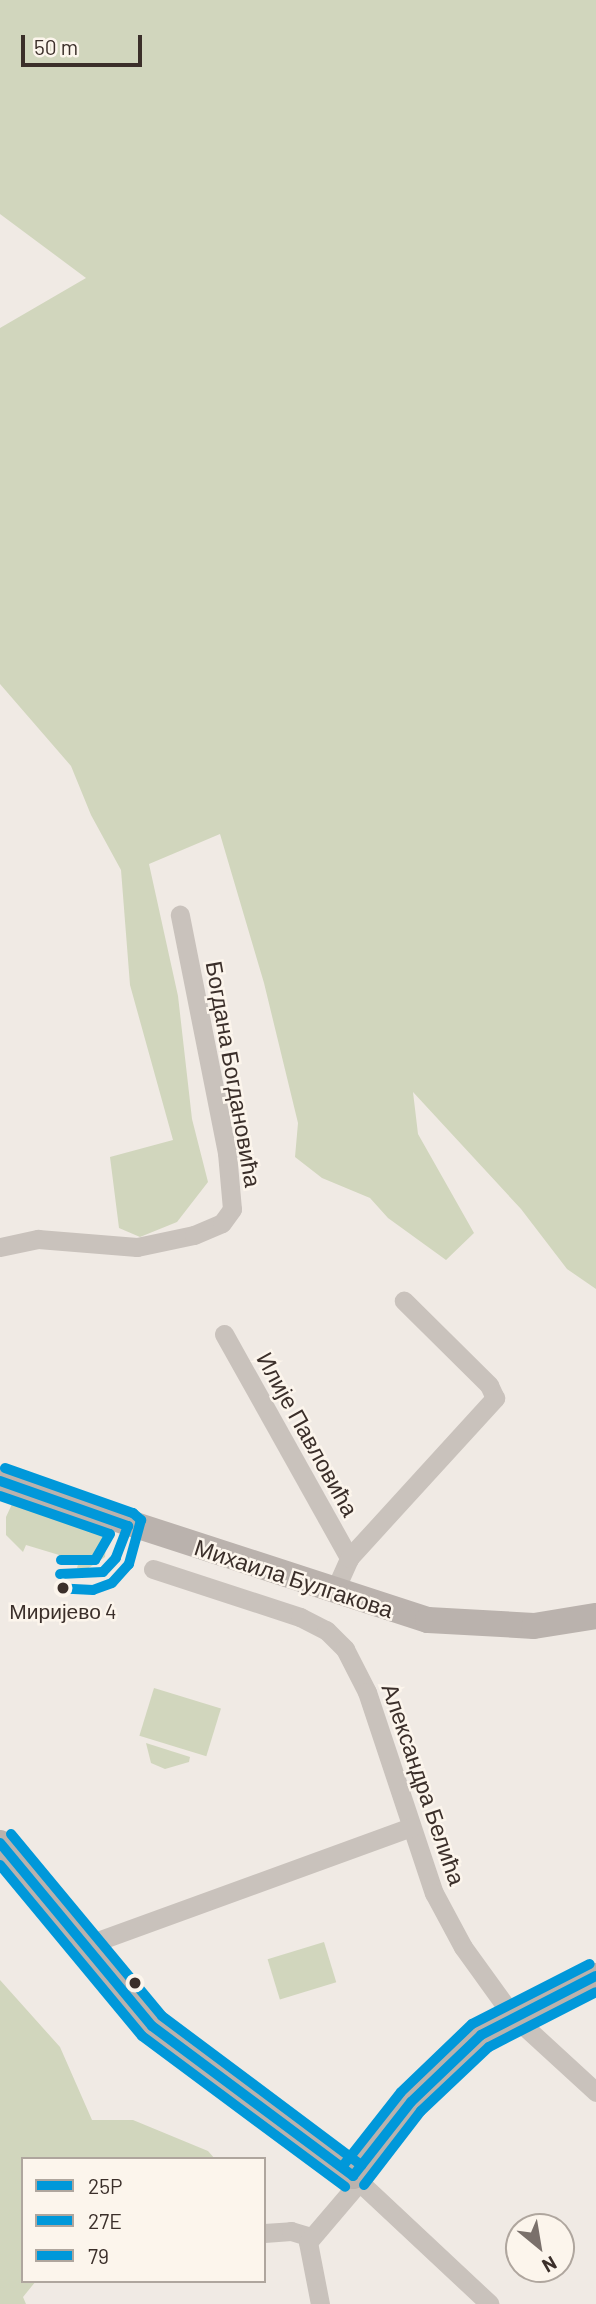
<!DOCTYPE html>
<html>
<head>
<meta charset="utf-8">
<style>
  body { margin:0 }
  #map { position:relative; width:596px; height:2304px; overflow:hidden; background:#f0eae4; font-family:Barlow,sans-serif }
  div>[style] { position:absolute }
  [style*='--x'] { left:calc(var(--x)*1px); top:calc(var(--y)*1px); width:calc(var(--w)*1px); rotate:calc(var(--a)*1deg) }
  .green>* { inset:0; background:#d1d6bd; transform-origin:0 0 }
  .street>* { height:19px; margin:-9.5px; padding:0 9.5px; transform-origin:9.5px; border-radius:9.5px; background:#c9c2bc }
  .secondary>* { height:26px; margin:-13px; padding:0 13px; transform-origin:13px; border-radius:13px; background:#bab2ad }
  .bus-1>* { height:10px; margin:-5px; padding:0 5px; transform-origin:5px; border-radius:5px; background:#0098da }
  .bus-2>* { height:10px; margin:-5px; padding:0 5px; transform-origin:5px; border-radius:5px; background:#0098da }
  .bus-3>* { height:10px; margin:-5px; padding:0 5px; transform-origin:5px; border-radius:5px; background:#0098da }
  .dots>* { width:19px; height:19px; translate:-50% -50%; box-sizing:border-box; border:4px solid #fcf5ec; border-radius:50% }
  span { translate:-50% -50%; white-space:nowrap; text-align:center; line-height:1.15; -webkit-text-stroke:5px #fcf5ec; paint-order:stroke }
  .bus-label { font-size:21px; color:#3b2f2a }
  .street-label { font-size:23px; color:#3b2f2a }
  .legend { position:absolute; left:21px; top:2157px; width:245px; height:126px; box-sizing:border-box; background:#fcf5ec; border:2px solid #afa69e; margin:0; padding:9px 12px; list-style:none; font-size:21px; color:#3b2f2a }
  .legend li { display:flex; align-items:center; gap:14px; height:35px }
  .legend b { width:35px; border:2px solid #afa69e }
  .north { position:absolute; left:505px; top:2213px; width:70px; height:70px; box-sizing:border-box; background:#fcf5ec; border:2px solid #afa69e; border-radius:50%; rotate:150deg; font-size:19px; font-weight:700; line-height:28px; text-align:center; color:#3b2f2a }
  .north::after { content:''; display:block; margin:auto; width:24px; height:32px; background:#7a706b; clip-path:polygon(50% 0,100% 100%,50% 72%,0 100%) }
  .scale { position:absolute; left:21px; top:35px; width:121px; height:32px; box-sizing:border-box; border:4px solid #3b2f2a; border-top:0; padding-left:9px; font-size:21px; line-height:24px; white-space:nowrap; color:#3b2f2a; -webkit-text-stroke:5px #fcf5ec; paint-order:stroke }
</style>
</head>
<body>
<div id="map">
  <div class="green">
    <i style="clip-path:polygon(0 0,596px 0,596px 1289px,567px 1269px,521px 1209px,413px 1092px,418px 1134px,474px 1233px,446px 1260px,388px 1218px,370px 1198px,322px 1178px,295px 1157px,298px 1123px,264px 983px,220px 834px,149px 864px,178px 996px,192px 1119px,208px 1182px,177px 1222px,140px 1237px,119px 1228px,110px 1157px,173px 1140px,130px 985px,121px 870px,91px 815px,71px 766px,0 684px,0 328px,86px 278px,0 214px)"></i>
    <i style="clip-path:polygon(12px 1504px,107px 1536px,105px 1557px,87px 1569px,77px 1568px,79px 1561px,26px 1545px,23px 1552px,6px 1535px,6px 1517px)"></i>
    <i style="left:154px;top:1688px;width:70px;height:50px;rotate:17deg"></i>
    <i style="clip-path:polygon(146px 1743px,190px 1757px,189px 1762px,165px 1769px,151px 1763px)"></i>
    <i style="left:324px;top:1942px;width:42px;height:59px;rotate:73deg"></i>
    <i style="clip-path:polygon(0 1980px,60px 2047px,92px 2120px,133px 2120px,208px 2151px,215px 2159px,23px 2159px,23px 2281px,36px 2281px,23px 2297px,26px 2304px,0 2304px)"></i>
  </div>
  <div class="street">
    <i style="--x:0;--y:1247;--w:39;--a:-12"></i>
    <i style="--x:38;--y:1239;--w:99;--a:4.6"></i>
    <i style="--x:137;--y:1247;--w:58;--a:-11.9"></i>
    <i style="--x:194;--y:1235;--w:30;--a:-23"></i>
    <i style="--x:222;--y:1223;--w:17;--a:-54"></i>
    <i style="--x:232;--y:1209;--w:56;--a:-95.1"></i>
    <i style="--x:227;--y:1153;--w:243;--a:-101.2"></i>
    <i style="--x:224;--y:1334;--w:257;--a:60.8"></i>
    <i style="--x:153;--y:1569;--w:155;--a:18.1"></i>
    <i style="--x:300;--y:1617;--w:29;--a:27"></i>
    <i style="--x:326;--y:1630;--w:27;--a:45"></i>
    <i style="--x:345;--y:1649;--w:48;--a:62.9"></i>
    <i style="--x:367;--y:1692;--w:212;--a:71.6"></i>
    <i style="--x:434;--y:1893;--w:61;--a:61.8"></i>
    <i style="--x:463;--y:1947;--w:84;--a:54.2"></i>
    <i style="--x:512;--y:2015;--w:114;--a:42.5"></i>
    <i style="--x:335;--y:1590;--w:35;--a:-66"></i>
    <i style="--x:349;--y:1558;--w:217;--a:-47.6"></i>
    <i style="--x:495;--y:1398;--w:14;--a:-115"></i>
    <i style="--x:489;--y:1385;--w:120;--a:-135.3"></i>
    <i style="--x:84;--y:1946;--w:348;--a:-20"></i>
    <i style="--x:353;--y:2176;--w:187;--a:43.1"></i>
    <i style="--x:264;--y:2233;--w:27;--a:-4"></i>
    <i style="--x:291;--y:2231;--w:21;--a:17"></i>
    <i style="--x:320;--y:2304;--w:63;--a:-101"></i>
    <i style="--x:308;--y:2242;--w:80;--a:-49.6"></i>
  </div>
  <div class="secondary">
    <i style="--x:0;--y:1481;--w:450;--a:18"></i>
    <i style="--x:428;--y:1620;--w:106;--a:3.2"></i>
    <i style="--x:534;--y:1626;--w:63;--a:-9.2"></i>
    <i style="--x:0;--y:1843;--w:238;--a:50.3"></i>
    <i style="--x:152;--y:2026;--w:251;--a:36.7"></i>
    <i style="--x:353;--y:2176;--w:94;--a:-51.9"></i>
    <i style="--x:411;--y:2102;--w:97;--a:-43.7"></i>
    <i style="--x:481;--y:2035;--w:129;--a:-27.2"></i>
  </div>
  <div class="bus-1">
    <i style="--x:0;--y:1481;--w:136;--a:19.4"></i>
    <i style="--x:128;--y:1526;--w:34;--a:111"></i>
    <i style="--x:116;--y:1558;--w:19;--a:133"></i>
    <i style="--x:103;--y:1572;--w:43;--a:177.3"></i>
    <i style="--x:0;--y:1843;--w:238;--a:50.3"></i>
    <i style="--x:152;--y:2026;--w:251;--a:36.7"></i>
    <i style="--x:353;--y:2176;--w:94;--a:-51.9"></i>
    <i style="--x:411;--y:2102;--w:97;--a:-43.7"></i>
    <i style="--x:481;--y:2035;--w:129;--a:-27.2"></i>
  </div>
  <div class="bus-2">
    <i style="--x:0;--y:1496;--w:116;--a:19.1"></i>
    <i style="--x:110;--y:1534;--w:30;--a:120"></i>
    <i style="--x:95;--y:1560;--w:34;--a:180"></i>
    <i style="--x:0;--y:1865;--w:222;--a:50.3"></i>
    <i style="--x:142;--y:2036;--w:253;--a:36.6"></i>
    <i style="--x:364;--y:2185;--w:93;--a:-52.4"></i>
    <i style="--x:421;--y:2111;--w:93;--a:-43.3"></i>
    <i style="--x:489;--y:2047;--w:120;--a:-27.2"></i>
  </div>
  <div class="bus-3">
    <i style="--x:5;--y:1468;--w:136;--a:19.4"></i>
    <i style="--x:133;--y:1513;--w:11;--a:41"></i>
    <i style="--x:141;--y:1520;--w:46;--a:105.3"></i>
    <i style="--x:129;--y:1564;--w:25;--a:132"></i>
    <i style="--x:112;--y:1583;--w:20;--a:160"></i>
    <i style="--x:93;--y:1590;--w:34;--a:-177"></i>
    <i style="--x:11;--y:1834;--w:236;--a:50.3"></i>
    <i style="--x:162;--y:2016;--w:249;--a:36.8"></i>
    <i style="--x:342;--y:2167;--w:95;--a:-51.8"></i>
    <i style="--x:401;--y:2092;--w:98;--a:-43.8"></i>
    <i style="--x:472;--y:2024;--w:132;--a:-27"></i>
  </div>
  <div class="dots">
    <i style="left:63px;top:1588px;background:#3b2f2a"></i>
    <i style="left:135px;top:1983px;background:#3b2f2a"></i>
  </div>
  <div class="bus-label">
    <span style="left:63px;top:1611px">Миријево 4</span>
  </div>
  <div class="street-label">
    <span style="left:234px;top:1074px;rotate:80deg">Богдана Богдановића</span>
    <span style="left:308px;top:1434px;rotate:61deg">Илије Павловића</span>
    <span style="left:294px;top:1578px;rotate:18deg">Михаила Булгакова</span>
    <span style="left:424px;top:1784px;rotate:71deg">Александра Белића</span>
  </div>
  <ul class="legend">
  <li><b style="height:9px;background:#0098da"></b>25P</li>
  <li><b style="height:9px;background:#0098da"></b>27E</li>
  <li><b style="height:9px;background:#0098da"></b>79</li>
  </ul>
  <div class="north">N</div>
  <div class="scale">50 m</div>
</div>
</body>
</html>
